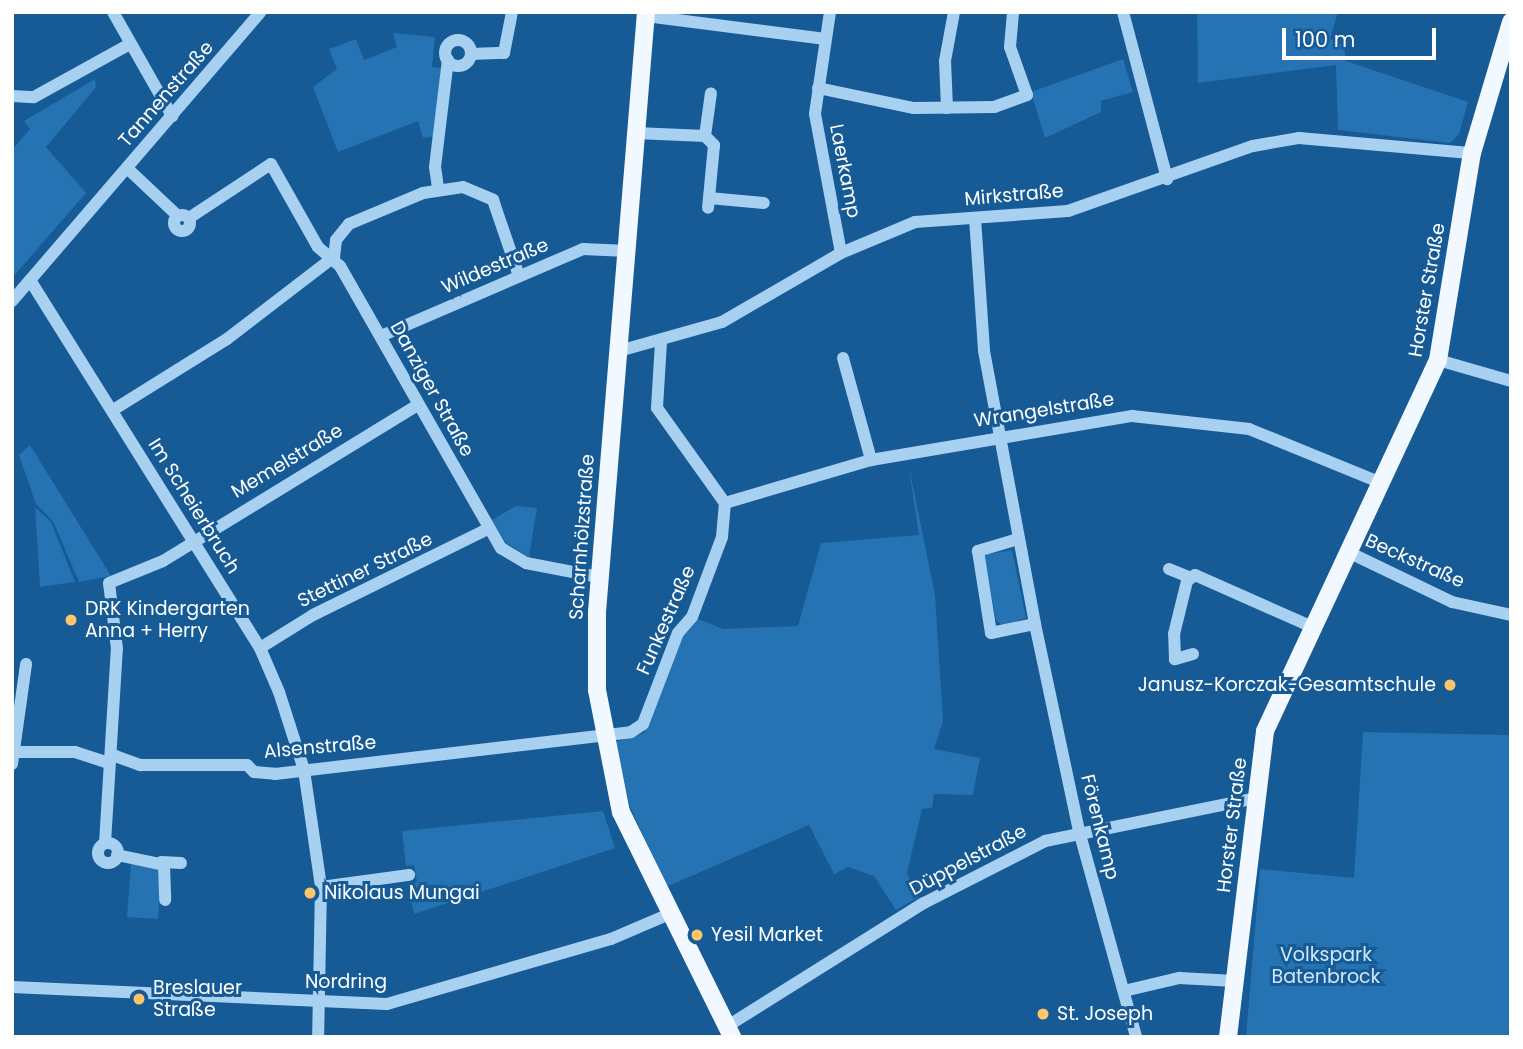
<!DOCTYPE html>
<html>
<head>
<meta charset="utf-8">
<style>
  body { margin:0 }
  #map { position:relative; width:1523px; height:1049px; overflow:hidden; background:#165a96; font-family:Poppins,sans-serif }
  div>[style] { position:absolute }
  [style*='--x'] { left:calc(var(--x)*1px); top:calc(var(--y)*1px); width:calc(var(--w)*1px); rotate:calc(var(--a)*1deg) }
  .green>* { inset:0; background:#2573b2 }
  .minor>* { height:12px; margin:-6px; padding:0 6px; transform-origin:6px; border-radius:6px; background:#a7d0f1 }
  .minor>.ring { margin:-6px; padding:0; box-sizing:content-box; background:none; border:12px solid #a7d0f1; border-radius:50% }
  .major>* { height:18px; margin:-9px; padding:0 9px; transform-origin:9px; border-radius:9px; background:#f2f8ff }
  .dots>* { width:19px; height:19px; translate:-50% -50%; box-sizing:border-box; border:4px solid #165a96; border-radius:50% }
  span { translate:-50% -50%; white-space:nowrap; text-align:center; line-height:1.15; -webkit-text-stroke:6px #165a96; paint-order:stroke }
  .street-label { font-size:19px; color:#fff }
  .poi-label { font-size:19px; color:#fff }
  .left { translate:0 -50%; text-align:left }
  .right { translate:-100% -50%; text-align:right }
  .park-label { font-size:19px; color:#cfe8fc }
  .frame { position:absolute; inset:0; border:14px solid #fff; pointer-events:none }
  .scale { position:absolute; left:1282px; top:28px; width:154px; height:32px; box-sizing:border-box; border:4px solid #fff; border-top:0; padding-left:9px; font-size:21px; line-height:24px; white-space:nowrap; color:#fff; -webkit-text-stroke:5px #165a96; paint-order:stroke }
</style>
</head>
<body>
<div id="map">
  <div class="green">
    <i style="clip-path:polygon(1197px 12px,1338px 12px,1330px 39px,1344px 45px,1346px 61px,1468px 102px,1459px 134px,1450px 143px,1338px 130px,1336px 65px,1198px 83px)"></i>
    <i style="clip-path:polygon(393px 33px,435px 37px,432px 67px,441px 68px,435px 136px,423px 138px,418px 121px,338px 152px,313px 87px,337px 69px,329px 49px,356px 39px,364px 60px,397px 47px)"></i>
    <i style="clip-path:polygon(1123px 59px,1133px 92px,1101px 101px,1101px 112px,1045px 138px,1031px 92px)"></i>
    <i style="clip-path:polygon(95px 79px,96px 87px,46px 147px,86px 193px,12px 278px,12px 150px,30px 129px,24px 121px)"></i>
    <i style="clip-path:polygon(30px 445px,111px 576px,79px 582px,53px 521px,36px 504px,19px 455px)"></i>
    <i style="clip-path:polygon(908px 462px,935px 595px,943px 721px,934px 749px,980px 758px,973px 795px,934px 794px,932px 808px,922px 809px,907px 873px,919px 897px,896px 910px,874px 876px,848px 867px,834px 874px,809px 825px,666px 887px,630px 806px,615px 742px,644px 733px,682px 638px,698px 619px,723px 629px,798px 626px,821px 543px,919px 535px)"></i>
    <i style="clip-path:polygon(516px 506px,537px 508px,529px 557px,506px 543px,492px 520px)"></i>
    <i style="clip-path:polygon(35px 507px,51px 522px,75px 582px,40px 587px)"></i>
    <i style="clip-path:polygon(1012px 550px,1026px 618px,1003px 626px,996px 620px,984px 555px)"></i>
    <i style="clip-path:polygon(1363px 732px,1511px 735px,1511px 1037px,1246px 1037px,1260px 869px,1354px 878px)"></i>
    <i style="clip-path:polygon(603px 811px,615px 848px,414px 914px,408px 884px,417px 882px,414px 865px,406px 866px,402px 831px)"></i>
    <i style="clip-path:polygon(131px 863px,155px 864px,161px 874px,158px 919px,127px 917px)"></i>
  </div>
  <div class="minor">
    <i style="--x:113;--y:12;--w:120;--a:60.4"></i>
    <i style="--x:830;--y:12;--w:103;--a:98.4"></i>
    <i style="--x:815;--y:114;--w:141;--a:79.4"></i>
    <i style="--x:1123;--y:12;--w:173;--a:75.2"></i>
    <i style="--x:646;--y:16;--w:181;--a:7.3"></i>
    <i class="ring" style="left:445px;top:40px;width:14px;height:14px"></i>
    <i style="--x:471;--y:54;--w:33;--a:-2"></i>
    <i style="--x:504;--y:53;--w:42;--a:-79"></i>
    <i style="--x:818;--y:88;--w:98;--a:11.8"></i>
    <i style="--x:914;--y:108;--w:80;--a:-0.7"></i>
    <i style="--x:994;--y:107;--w:35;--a:-20"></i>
    <i style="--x:1027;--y:95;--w:51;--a:-109.5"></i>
    <i style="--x:1010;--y:47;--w:35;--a:-85"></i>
    <i style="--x:12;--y:96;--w:22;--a:3"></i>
    <i style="--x:34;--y:97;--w:110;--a:-28.9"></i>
    <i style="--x:947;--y:108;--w:47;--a:-92.4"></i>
    <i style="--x:945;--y:61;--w:50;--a:-79.6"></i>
    <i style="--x:636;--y:133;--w:69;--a:2.5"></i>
    <i style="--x:705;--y:136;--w:13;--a:45"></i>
    <i style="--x:714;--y:145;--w:63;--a:95.4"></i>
    <i style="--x:705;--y:136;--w:43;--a:-82.1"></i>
    <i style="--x:127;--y:168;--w:70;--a:43.3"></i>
    <i style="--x:438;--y:188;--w:21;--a:-98"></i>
    <i style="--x:435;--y:167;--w:108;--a:-83.1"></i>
    <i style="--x:709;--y:198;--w:55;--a:5.2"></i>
    <i class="ring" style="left:174px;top:215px;width:4px;height:4px"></i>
    <i style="--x:189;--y:218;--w:98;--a:-33.4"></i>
    <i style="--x:271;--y:164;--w:95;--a:60.5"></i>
    <i style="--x:318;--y:247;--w:29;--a:41"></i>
    <i style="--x:340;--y:266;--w:325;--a:60.3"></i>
    <i style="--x:501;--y:548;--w:29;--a:31"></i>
    <i style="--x:526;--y:563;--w:74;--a:10.9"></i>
    <i style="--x:975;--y:218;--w:133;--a:86.1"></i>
    <i style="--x:984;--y:351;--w:278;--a:79.4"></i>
    <i style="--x:1035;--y:624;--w:212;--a:78"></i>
    <i style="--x:1079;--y:831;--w:214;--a:74.5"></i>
    <i style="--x:334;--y:257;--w:17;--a:-83"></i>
    <i style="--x:336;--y:240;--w:21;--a:-51"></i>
    <i style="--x:349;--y:224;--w:80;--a:-22.7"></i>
    <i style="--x:423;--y:193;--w:40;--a:-8.5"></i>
    <i style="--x:463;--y:187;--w:33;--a:23"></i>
    <i style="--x:493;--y:200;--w:80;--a:71.1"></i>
    <i style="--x:30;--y:280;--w:434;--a:58"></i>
    <i style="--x:260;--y:648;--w:48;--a:66.6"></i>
    <i style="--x:279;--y:692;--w:82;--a:72.2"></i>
    <i style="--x:304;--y:770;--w:118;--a:81.7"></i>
    <i style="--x:321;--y:887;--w:150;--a:91.1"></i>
    <i style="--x:12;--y:301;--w:381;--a:-49.3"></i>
    <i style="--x:381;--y:336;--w:220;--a:-23.3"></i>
    <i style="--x:583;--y:249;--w:44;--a:2.6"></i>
    <i style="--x:661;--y:342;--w:66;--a:93.5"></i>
    <i style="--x:657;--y:408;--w:117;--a:54.4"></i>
    <i style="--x:619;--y:351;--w:107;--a:-15.7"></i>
    <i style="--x:722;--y:322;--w:138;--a:-30.1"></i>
    <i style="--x:841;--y:253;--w:80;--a:-22.7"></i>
    <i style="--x:915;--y:222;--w:153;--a:-4.1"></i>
    <i style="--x:1068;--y:211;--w:196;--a:-19.4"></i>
    <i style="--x:1253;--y:146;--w:47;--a:-9.9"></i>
    <i style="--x:1299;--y:138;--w:174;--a:5"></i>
    <i style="--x:843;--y:358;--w:106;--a:74.6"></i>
    <i style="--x:1438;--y:360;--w:76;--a:16"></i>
    <i style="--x:113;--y:410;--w:134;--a:-31.9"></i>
    <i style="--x:227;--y:339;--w:135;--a:-37.5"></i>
    <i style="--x:725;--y:503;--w:152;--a:-16.4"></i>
    <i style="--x:871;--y:460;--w:265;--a:-9.6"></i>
    <i style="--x:1132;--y:416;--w:118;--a:6.3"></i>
    <i style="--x:1249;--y:429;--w:143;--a:22.2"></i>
    <i style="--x:1018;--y:539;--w:42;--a:163.3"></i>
    <i style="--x:978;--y:551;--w:83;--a:81"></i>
    <i style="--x:991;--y:633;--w:45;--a:-11.6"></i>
    <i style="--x:1346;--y:551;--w:118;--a:25.7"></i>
    <i style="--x:1452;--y:602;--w:60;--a:12.4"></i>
    <i style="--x:1169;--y:569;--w:22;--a:22"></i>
    <i style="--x:260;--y:648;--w:62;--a:-31.9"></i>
    <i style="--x:313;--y:615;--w:195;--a:-26.2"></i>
    <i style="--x:1193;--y:654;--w:19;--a:164"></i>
    <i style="--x:1175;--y:659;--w:25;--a:-92"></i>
    <i style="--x:1174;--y:634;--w:55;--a:-76.2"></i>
    <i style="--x:1187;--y:581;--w:10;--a:-37"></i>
    <i style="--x:1195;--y:575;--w:126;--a:23.9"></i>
    <i style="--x:12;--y:752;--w:63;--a:0"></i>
    <i style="--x:75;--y:752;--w:33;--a:18"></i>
    <i style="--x:106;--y:762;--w:11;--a:-34"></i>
    <i style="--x:115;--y:756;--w:27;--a:20"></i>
    <i style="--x:140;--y:765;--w:107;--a:0"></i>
    <i style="--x:247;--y:765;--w:10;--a:45"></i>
    <i style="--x:254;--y:772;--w:21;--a:5"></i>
    <i style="--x:275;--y:774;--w:358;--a:-6.7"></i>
    <i style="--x:631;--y:732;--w:14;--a:-34"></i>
    <i style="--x:643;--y:724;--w:97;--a:-69"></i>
    <i style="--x:678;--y:633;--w:21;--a:-49"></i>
    <i style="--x:692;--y:617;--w:85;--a:-69.4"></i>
    <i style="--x:722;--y:537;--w:34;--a:-85"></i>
    <i style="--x:12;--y:764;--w:101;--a:-82"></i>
    <i style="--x:105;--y:843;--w:194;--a:-86.5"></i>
    <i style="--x:117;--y:649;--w:66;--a:-96.9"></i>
    <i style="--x:109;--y:583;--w:58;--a:-22.2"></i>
    <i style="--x:163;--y:561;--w:299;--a:-31.5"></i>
    <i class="ring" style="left:98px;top:843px;width:8px;height:8px"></i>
    <i style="--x:117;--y:855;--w:48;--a:12"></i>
    <i style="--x:164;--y:865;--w:35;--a:88"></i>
    <i style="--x:161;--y:862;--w:20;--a:3"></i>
    <i style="--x:321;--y:887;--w:89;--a:-7.8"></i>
    <i style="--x:12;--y:987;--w:375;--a:2.6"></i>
    <i style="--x:387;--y:1004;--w:233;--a:-16.2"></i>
    <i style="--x:611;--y:939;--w:61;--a:-23.2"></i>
    <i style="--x:1124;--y:991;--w:57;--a:-13.3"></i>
    <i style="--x:1179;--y:978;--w:56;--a:3.1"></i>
    <i style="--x:726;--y:1027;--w:234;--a:-32.1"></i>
    <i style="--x:924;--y:903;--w:136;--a:-27.1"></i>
    <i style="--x:1045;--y:841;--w:215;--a:-11.5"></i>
  </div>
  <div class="major">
    <i style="--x:646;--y:12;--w:602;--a:94.67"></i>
    <i style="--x:597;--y:612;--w:78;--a:90"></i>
    <i style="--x:597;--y:690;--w:124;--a:78.9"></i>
    <i style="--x:621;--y:812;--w:251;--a:63.7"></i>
    <i style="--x:1228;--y:1037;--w:308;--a:-83.1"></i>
    <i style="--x:1265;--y:731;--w:409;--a:-65"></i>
    <i style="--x:1438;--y:360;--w:210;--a:-80.7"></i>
    <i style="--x:1472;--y:153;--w:137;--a:-73.4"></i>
  </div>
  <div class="dots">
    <i style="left:71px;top:620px;background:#ffc568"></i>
    <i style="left:1450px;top:685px;background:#ffc568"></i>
    <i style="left:310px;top:893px;background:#ffc568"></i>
    <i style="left:697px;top:935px;background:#ffc568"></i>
    <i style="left:139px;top:999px;background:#ffc568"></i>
    <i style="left:1043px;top:1014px;background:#ffc568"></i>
  </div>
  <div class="street-label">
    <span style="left:166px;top:94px;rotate:-49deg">Tannenstraße</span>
    <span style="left:845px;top:171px;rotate:79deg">Laerkamp</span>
    <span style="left:1014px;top:195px;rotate:-5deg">Mirkstraße</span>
    <span style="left:495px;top:266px;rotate:-23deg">Wildestraße</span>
    <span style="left:1427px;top:290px;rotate:-80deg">Horster Straße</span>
    <span style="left:432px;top:389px;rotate:61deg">Danziger Straße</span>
    <span style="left:1044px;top:410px;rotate:-9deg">Wrangelstraße</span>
    <span style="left:287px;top:461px;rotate:-31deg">Memelstraße</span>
    <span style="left:194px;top:506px;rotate:58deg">Im Scheierbruch</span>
    <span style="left:582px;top:537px;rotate:-86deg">Scharnhölzstraße</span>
    <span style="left:1415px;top:561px;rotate:24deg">Beckstraße</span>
    <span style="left:365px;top:570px;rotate:-26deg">Stettiner Straße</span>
    <span style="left:666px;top:620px;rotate:-66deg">Funkestraße</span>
    <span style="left:320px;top:747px;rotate:-5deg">Alsenstraße</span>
    <span style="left:1232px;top:825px;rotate:-83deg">Horster Straße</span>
    <span style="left:1100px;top:827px;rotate:76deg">Förenkamp</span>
    <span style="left:968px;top:860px;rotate:-28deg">Düppelstraße</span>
    <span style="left:346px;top:982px">Nordring</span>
  </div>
  <div class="poi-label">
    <span class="left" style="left:85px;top:620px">DRK Kindergarten<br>Anna + Herry</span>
    <span class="right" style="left:1436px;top:685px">Janusz-Korczak-Gesamtschule</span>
    <span class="left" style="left:324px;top:893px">Nikolaus Mungai</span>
    <span class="left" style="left:711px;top:935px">Yesil Market</span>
    <span class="left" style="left:153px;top:999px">Breslauer<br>Straße</span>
    <span class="left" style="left:1057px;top:1014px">St. Joseph</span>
  </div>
  <div class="park-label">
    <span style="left:1326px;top:966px">Volkspark<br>Batenbrock</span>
  </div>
  <div class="frame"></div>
  <div class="scale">100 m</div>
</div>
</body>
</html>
